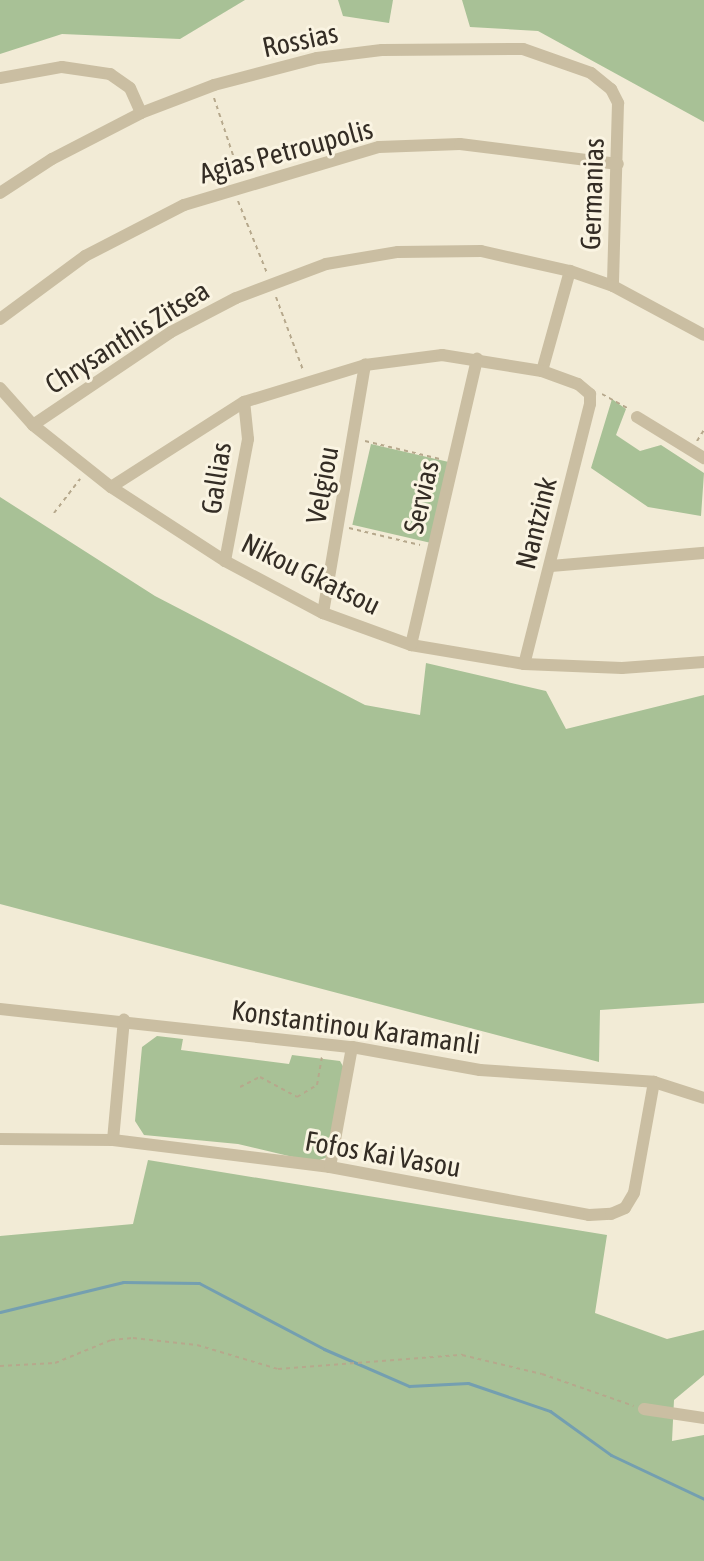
<!DOCTYPE html>
<html>
<head>
<meta charset="utf-8">
<style>
  body { margin:0 }
  #map { position:relative; width:704px; height:1561px; overflow:hidden; background:#f2ebd6; font-family:"Asap Condensed",sans-serif }
  div>[style] { position:absolute }
  [style*='--x'] { left:calc(var(--x)*1px); top:calc(var(--y)*1px); width:calc(var(--w)*1px); rotate:calc(var(--a)*1deg) }
  .green>* { inset:0; background:#a8c196; transform-origin:0 0 }
  .stream>* { height:3px; margin:-1.5px; padding:0 1.5px; transform-origin:1.5px; border-radius:1.5px; background:#749fb0 }
  .path>* { height:2px; margin-top:-1px; transform-origin:0; background:repeating-linear-gradient(90deg,#b6a88c 0 4px,transparent 0 8px) }
  .street>* { height:12px; margin:-6px; padding:0 6px; transform-origin:6px; border-radius:6px; background:#cabea2 }
  span { translate:-50% -50%; white-space:nowrap; text-align:center; line-height:1.15; -webkit-text-stroke:6px #faf4e2; paint-order:stroke }
  .street-label { font-size:28px; color:#342d25 }
</style>
</head>
<body>
<div id="map">
  <div class="green">
    <i style="clip-path:polygon(0 0,245px 0,180px 39px,62px 34px,0 54px)"></i>
    <i style="clip-path:polygon(338px 0,393px 0,389px 23px,343px 16px)"></i>
    <i style="clip-path:polygon(462px 0,704px 0,704px 122px,538px 31px,470px 27px)"></i>
    <i style="clip-path:polygon(612px 399px,626px 409px,616px 435px,640px 451px,661px 445px,704px 473px,701px 516px,648px 507px,591px 468px)"></i>
    <i style="left:371px;top:444px;width:82px;height:83px;rotate:13deg"></i>
    <i style="clip-path:polygon(0 497px,155px 596px,365px 705px,420px 715px,426px 663px,546px 691px,566px 729px,704px 695px,704px 1003px,600px 1010px,599px 1062px,0 904px)"></i>
    <i style="clip-path:polygon(157px 1036px,183px 1039px,181px 1050px,289px 1064px,292px 1055px,340px 1061px,345px 1070px,328px 1157px,314px 1162px,238px 1144px,144px 1135px,135px 1121px,142px 1047px)"></i>
    <i style="clip-path:polygon(148px 1160px,607px 1235px,595px 1313px,667px 1339px,704px 1330px,704px 1375px,674px 1400px,672px 1441px,704px 1435px,704px 1561px,0 1561px,0 1236px,133px 1224px)"></i>
  </div>
  <div class="stream">
    <i style="--x:0;--y:1312;--w:127;--a:-13.7"></i>
    <i style="--x:123;--y:1282;--w:76;--a:0.8"></i>
    <i style="--x:199;--y:1283;--w:141;--a:27.8"></i>
    <i style="--x:324;--y:1349;--w:93;--a:23.5"></i>
    <i style="--x:409;--y:1386;--w:59;--a:-2.9"></i>
    <i style="--x:468;--y:1383;--w:87;--a:18.9"></i>
    <i style="--x:550;--y:1411;--w:75;--a:35.8"></i>
    <i style="--x:611;--y:1455;--w:103;--a:25.3"></i>
  </div>
  <div class="path">
    <i style="--x:214;--y:98;--w:82;--a:71.6"></i>
    <i style="--x:238;--y:201;--w:78;--a:68.1"></i>
    <i style="--x:276;--y:297;--w:78;--a:69.7"></i>
    <i style="--x:602;--y:394;--w:29;--a:29"></i>
    <i style="--x:365;--y:441;--w:77;--a:13.5"></i>
    <i style="--x:697;--y:441;--w:13;--a:-58"></i>
    <i style="--x:54;--y:513;--w:43;--a:-52.6"></i>
    <i style="--x:349;--y:528;--w:73;--a:13.5"></i>
    <i style="--x:240;--y:1087;--w:22;--a:-27"></i>
    <i style="--x:260;--y:1077;--w:42;--a:28.4"></i>
    <i style="--x:297;--y:1097;--w:23;--a:-31"></i>
    <i style="--x:317;--y:1085;--w:28;--a:-80"></i>
    <i style="--x:0;--y:1366;--w:55;--a:-3.1"></i>
    <i style="--x:55;--y:1363;--w:61;--a:-22.3"></i>
    <i style="--x:111;--y:1340;--w:22;--a:-5"></i>
    <i style="--x:133;--y:1338;--w:64;--a:6.2"></i>
    <i style="--x:197;--y:1345;--w:84;--a:16.5"></i>
    <i style="--x:278;--y:1369;--w:185;--a:-4.4"></i>
    <i style="--x:462;--y:1355;--w:82;--a:13.4"></i>
    <i style="--x:542;--y:1374;--w:97;--a:19.2"></i>
  </div>
  <div class="street">
    <i style="--x:0;--y:78;--w:63;--a:-10.1"></i>
    <i style="--x:62;--y:67;--w:49;--a:8.3"></i>
    <i style="--x:110;--y:74;--w:24;--a:35"></i>
    <i style="--x:130;--y:88;--w:27;--a:66"></i>
    <i style="--x:0;--y:193;--w:62;--a:-33.2"></i>
    <i style="--x:52;--y:159;--w:100;--a:-27.3"></i>
    <i style="--x:141;--y:113;--w:78;--a:-21"></i>
    <i style="--x:214;--y:85;--w:106;--a:-14.7"></i>
    <i style="--x:317;--y:58;--w:65;--a:-7"></i>
    <i style="--x:382;--y:50;--w:141;--a:-0.4"></i>
    <i style="--x:523;--y:49;--w:72;--a:19.4"></i>
    <i style="--x:591;--y:73;--w:26;--a:39"></i>
    <i style="--x:611;--y:89;--w:16;--a:63"></i>
    <i style="--x:618;--y:103;--w:183;--a:91.6"></i>
    <i style="--x:0;--y:319;--w:106;--a:-36.5"></i>
    <i style="--x:85;--y:256;--w:111;--a:-27.3"></i>
    <i style="--x:184;--y:205;--w:203;--a:-16.6"></i>
    <i style="--x:379;--y:147;--w:81;--a:-2.1"></i>
    <i style="--x:460;--y:144;--w:159;--a:7.2"></i>
    <i style="--x:542;--y:371;--w:104;--a:-74.4"></i>
    <i style="--x:0;--y:388;--w:50;--a:48.3"></i>
    <i style="--x:33;--y:425;--w:100;--a:38.5"></i>
    <i style="--x:111;--y:487;--w:136;--a:33"></i>
    <i style="--x:225;--y:561;--w:111;--a:28"></i>
    <i style="--x:323;--y:613;--w:94;--a:20"></i>
    <i style="--x:411;--y:645;--w:115;--a:9.5"></i>
    <i style="--x:524;--y:664;--w:98;--a:2.3"></i>
    <i style="--x:622;--y:668;--w:82;--a:-4.2"></i>
    <i style="--x:637;--y:417;--w:79;--a:31.5"></i>
    <i style="--x:33;--y:425;--w:166;--a:-34"></i>
    <i style="--x:171;--y:332;--w:73;--a:-27.6"></i>
    <i style="--x:236;--y:298;--w:96;--a:-20.7"></i>
    <i style="--x:326;--y:264;--w:73;--a:-9.5"></i>
    <i style="--x:398;--y:252;--w:83;--a:-0.7"></i>
    <i style="--x:481;--y:251;--w:91;--a:12.7"></i>
    <i style="--x:570;--y:271;--w:46;--a:19.2"></i>
    <i style="--x:613;--y:286;--w:103;--a:28.3"></i>
    <i style="--x:111;--y:487;--w:158;--a:-32.6"></i>
    <i style="--x:244;--y:402;--w:127;--a:-17"></i>
    <i style="--x:365;--y:365;--w:78;--a:-7.4"></i>
    <i style="--x:442;--y:355;--w:101;--a:9.1"></i>
    <i style="--x:542;--y:371;--w:38;--a:20"></i>
    <i style="--x:578;--y:384;--w:16;--a:40"></i>
    <i style="--x:590;--y:394;--w:10;--a:90"></i>
    <i style="--x:590;--y:404;--w:268;--a:104.2"></i>
    <i style="--x:225;--y:561;--w:124;--a:-79.3"></i>
    <i style="--x:248;--y:439;--w:37;--a:-96"></i>
    <i style="--x:551;--y:566;--w:154;--a:-4.9"></i>
    <i style="--x:323;--y:613;--w:252;--a:-80.4"></i>
    <i style="--x:411;--y:645;--w:294;--a:-77"></i>
    <i style="--x:0;--y:1009;--w:354;--a:6.2"></i>
    <i style="--x:352;--y:1047;--w:130;--a:10.2"></i>
    <i style="--x:480;--y:1070;--w:174;--a:3.9"></i>
    <i style="--x:654;--y:1082;--w:52;--a:17.7"></i>
    <i style="--x:0;--y:1139;--w:113;--a:0.5"></i>
    <i style="--x:113;--y:1140;--w:219;--a:7.1"></i>
    <i style="--x:330;--y:1167;--w:263;--a:10.5"></i>
    <i style="--x:589;--y:1215;--w:22;--a:-3"></i>
    <i style="--x:611;--y:1214;--w:15;--a:-23"></i>
    <i style="--x:625;--y:1208;--w:17;--a:-59"></i>
    <i style="--x:634;--y:1193;--w:113;--a:-79.8"></i>
    <i style="--x:113;--y:1140;--w:121;--a:-84.8"></i>
    <i style="--x:330;--y:1167;--w:122;--a:-79.6"></i>
    <i style="--x:644;--y:1409;--w:61;--a:8.5"></i>
  </div>
  <div class="street-label">
    <span style="left:300px;top:40px;rotate:-12deg">Rossias</span>
    <span style="left:286px;top:151px;rotate:-15deg">Agias Petroupolis</span>
    <span style="left:592px;top:194px;rotate:-88deg">Germanias</span>
    <span style="left:127px;top:337px;rotate:-32deg">Chrysanthis Zitsea</span>
    <span style="left:216px;top:478px;rotate:-81deg">Gallias</span>
    <span style="left:322px;top:485px;rotate:-80deg">Velgiou</span>
    <span style="left:421px;top:497px;rotate:-77deg">Servias</span>
    <span style="left:536px;top:523px;rotate:-76deg">Nantzink</span>
    <span style="left:311px;top:574px;rotate:26deg">Nikou Gkatsou</span>
    <span style="left:356px;top:1027px;rotate:8deg">Konstantinou Karamanli</span>
    <span style="left:383px;top:1154px;rotate:10deg">Fofos Kai Vasou</span>
  </div>
</div>
</body>
</html>
